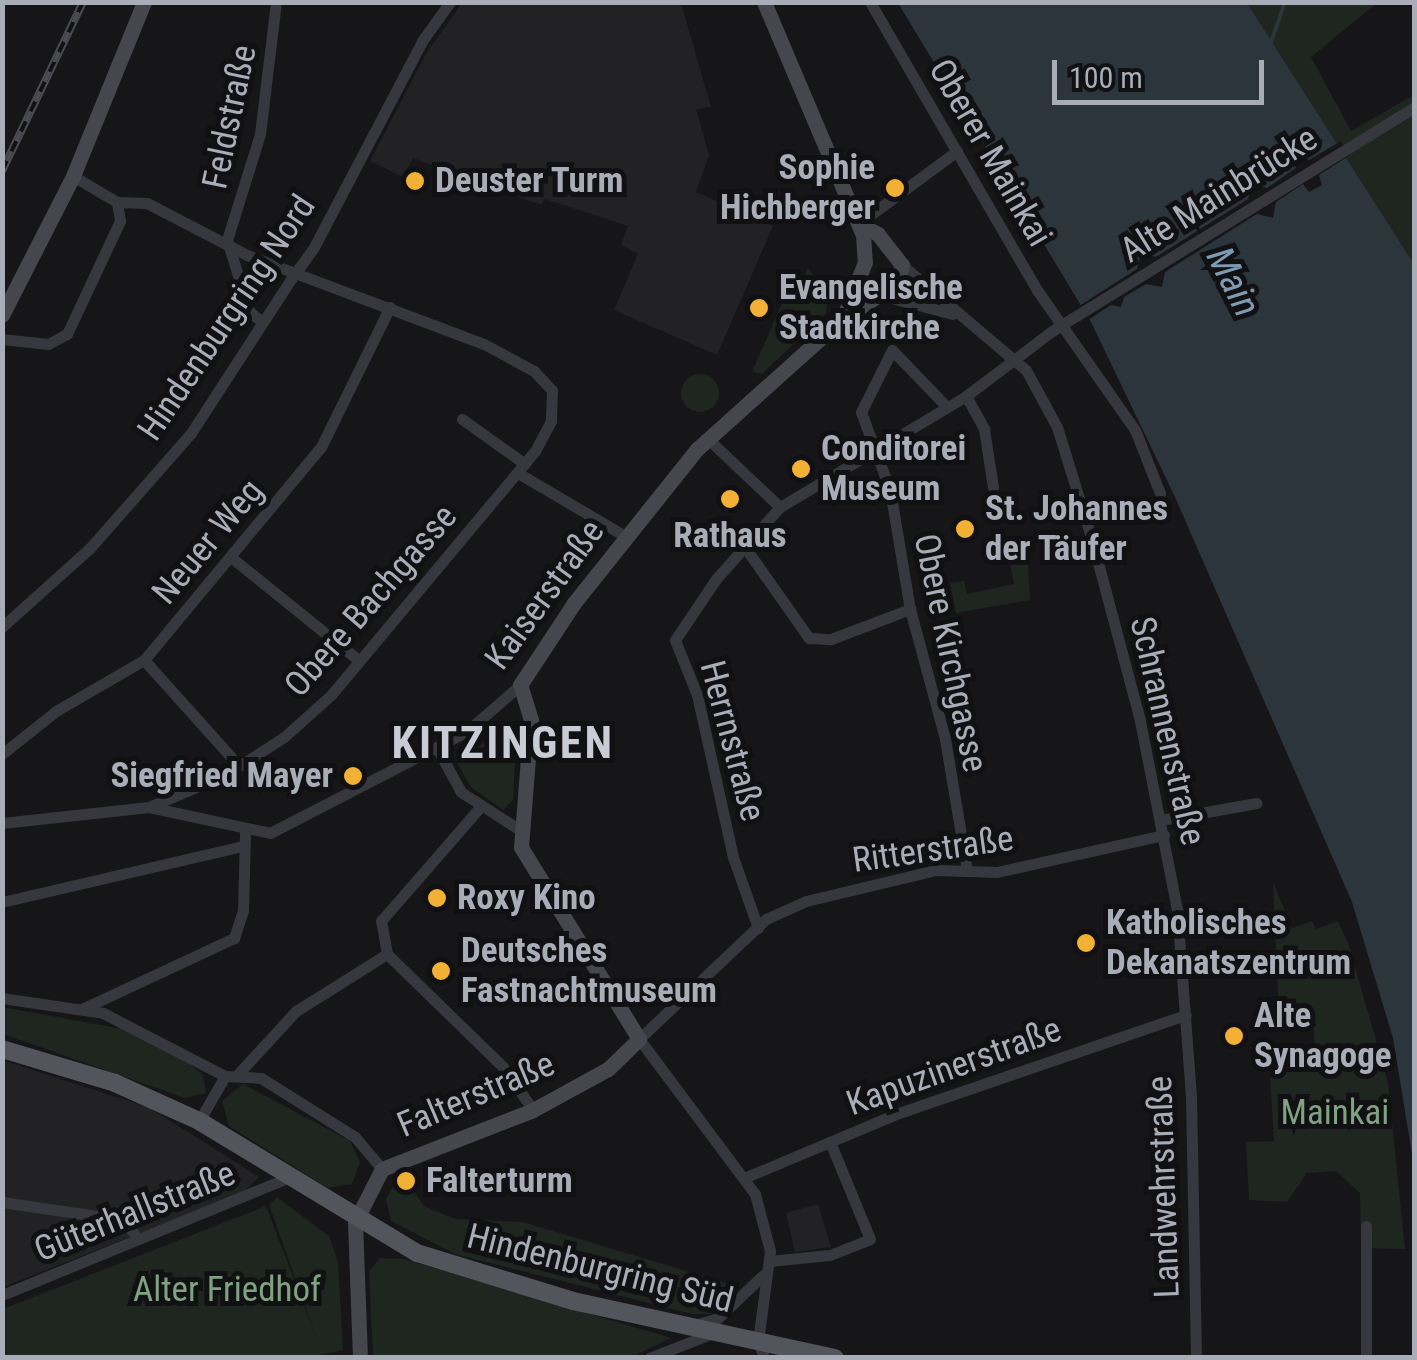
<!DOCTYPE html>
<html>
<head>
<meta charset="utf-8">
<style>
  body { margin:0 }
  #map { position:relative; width:1417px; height:1360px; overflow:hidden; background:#161618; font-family:"Roboto Condensed",sans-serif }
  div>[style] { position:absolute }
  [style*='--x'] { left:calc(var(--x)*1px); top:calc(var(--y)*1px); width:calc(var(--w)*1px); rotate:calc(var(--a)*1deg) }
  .built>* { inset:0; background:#222225 }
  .green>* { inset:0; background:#1e261f }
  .round { border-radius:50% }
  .water>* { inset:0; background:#2c353c }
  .pier>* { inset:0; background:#161618 }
  .stream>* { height:4px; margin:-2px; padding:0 2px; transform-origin:2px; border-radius:2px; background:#2c353c }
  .street>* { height:11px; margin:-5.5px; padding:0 5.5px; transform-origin:5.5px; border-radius:5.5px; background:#37383d }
  .secondary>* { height:15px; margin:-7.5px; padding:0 7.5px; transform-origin:7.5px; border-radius:7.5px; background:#45474d }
  .primary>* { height:18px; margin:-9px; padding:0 9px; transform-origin:9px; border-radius:9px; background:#53555c }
  .rail>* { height:8px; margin-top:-4px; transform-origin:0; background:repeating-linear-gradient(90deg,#111113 0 11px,#4a4c52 0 22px); box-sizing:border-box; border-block:2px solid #4a4c52 }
  .street-bridge>* { height:11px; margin:-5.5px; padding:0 5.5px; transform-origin:5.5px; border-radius:5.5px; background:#37383d }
  .dots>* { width:28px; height:28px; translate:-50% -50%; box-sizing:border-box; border:5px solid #111113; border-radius:50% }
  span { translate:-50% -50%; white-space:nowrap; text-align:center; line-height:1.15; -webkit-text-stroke:10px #111113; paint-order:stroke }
  .street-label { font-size:35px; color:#a8adb8 }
  .poi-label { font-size:35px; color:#a8adb8; font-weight:700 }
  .right { translate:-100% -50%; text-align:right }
  .left { translate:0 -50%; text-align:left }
  .park-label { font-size:35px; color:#7fa381 }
  .water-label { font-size:38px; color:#7f9bb3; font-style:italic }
  .district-label { font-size:45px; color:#c9ccd4; font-weight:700; letter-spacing:2.5px }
  .frame { position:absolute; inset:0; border:5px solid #a8adb8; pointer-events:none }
  .scale { position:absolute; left:1052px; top:60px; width:212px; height:45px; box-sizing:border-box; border:5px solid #a8adb8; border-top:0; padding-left:12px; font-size:30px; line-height:35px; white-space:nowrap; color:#a8adb8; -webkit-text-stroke:8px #111113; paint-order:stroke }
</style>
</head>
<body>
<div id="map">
  <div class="built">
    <i style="clip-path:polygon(462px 3px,681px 3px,711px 107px,696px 109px,709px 155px,696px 192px,773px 226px,717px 355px,614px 310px,638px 254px,621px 245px,628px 226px,545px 199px,541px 205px,413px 158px,403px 177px,370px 161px,426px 54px)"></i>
    <i style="clip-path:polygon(2px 1060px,150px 1108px,259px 1177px,242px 1193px,3px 1287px)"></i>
    <i style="clip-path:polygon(818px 1204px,831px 1247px,795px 1252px,786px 1213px)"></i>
  </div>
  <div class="green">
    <i style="clip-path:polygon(1247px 3px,1377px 3px,1311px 57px,1351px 131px,1414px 95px,1414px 264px)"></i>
    <i style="clip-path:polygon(808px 268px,828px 293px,826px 313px,762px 374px,752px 372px,791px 283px,800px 287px)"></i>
    <i class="round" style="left:681px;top:374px;width:38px;height:38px"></i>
    <i style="clip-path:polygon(1019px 551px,1028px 565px,1030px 600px,956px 613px,950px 583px,964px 581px,967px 594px,1014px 584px,1009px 558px)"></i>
    <i style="clip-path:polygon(494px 735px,516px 746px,513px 800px,503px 810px,471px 787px,457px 763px)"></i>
    <i style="clip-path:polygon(1273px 882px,1292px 928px,1312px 921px,1316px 929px,1338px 921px,1348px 943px,1388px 1082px,1405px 1249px,1361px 1248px,1360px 1193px,1336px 1171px,1307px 1173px,1287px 1202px,1249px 1200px,1246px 1142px,1274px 1141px,1269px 1062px,1315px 1059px,1313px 1014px,1279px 1015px)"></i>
    <i style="clip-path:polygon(2px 1007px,123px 1029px,187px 1062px,203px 1075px,206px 1093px,185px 1098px,3px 1034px)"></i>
    <i style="clip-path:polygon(243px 1084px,350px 1141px,360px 1162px,352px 1184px,328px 1188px,229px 1126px,222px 1101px)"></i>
    <i style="clip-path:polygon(402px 1169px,400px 1188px,412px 1189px,424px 1206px,455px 1219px,523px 1222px,733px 1285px,735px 1298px,713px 1314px,692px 1314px,455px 1254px,391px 1221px,386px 1199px)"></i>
    <i style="clip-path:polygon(277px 1197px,329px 1236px,338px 1262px,343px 1350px,306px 1358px,3px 1357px,3px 1309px,266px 1206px,318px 1342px,269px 1205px)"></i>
    <i style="clip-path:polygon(380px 1258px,404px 1259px,671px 1338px,631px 1357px,373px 1357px,369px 1271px)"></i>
  </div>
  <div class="water">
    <i style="clip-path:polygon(898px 3px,1247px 3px,1414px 264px,1414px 1166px,1393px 1038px,1352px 902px,1175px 497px,1091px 322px)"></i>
  </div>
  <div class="pier">
    <i style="clip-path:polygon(1341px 141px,1350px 155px,1319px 175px,1322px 185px,1309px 192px,1303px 184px,1276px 202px,1273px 218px,1257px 214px,1165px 272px,1162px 287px,1146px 284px,1124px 297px,1121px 307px,1111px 305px,1085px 322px,1076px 308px,1137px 269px,1141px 253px,1156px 257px,1248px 199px,1252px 184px,1267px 188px,1296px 168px,1296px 154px,1309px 160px)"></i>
  </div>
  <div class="stream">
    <i style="--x:1270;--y:45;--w:46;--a:-70.8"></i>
  </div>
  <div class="street">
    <i style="--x:870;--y:2;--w:333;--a:59.9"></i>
    <i style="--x:1037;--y:290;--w:171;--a:55"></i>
    <i style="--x:1135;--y:430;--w:68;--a:68.4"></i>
    <i style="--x:73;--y:176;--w:51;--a:30.6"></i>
    <i style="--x:117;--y:202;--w:30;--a:2"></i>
    <i style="--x:147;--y:203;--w:113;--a:27.5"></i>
    <i style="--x:247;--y:255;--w:253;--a:20.6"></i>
    <i style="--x:484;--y:344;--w:57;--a:28.4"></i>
    <i style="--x:534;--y:371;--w:26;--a:47"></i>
    <i style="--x:552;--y:390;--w:31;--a:92"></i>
    <i style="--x:551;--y:421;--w:34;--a:118"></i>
    <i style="--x:535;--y:451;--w:318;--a:129.9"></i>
    <i style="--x:331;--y:695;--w:63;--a:138.2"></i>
    <i style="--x:284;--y:737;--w:68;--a:147"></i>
    <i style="--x:227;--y:774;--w:85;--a:157.1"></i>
    <i style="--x:858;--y:224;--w:123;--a:-36.4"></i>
    <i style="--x:313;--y:249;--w:235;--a:-62.3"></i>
    <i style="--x:422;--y:41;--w:48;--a:-54.3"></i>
    <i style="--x:902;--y:265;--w:162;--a:40.3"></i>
    <i style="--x:1026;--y:370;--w:65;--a:61.5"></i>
    <i style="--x:1057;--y:427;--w:118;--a:72.8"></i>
    <i style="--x:1092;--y:540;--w:187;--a:75.1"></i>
    <i style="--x:1140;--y:721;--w:193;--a:78.9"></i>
    <i style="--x:1177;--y:910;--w:187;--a:85.7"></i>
    <i style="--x:1191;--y:1096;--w:262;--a:88.9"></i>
    <i style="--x:880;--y:295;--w:75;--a:14.6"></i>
    <i style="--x:1076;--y:316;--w:397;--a:-31.7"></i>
    <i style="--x:262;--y:322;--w:17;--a:-140"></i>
    <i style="--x:249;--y:311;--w:74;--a:-107.2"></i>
    <i style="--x:227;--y:240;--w:111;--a:-72.7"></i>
    <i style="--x:260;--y:134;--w:133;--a:-83.1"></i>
    <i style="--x:2;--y:339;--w:46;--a:6.2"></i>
    <i style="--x:48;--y:344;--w:21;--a:-28"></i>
    <i style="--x:67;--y:334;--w:125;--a:-64.9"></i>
    <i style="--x:120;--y:221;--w:19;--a:-99"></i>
    <i style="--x:966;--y:396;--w:38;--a:61"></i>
    <i style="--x:984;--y:429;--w:59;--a:81.2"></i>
    <i style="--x:947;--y:407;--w:79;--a:-134"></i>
    <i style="--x:892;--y:350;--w:69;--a:116.6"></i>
    <i style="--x:861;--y:412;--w:83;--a:69.6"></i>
    <i style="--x:890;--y:490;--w:121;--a:80.5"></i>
    <i style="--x:910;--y:609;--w:135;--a:74.9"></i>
    <i style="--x:945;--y:739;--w:133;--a:80.5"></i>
    <i style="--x:462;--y:419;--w:77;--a:35.5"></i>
    <i style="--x:708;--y:439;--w:99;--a:43.4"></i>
    <i style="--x:518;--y:473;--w:124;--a:30.5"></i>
    <i style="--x:744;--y:546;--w:113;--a:54.8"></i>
    <i style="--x:809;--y:638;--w:22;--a:3"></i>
    <i style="--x:831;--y:639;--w:85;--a:-20.8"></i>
    <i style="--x:232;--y:558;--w:159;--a:38.9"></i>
    <i style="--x:2;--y:627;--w:118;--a:-41.9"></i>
    <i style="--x:90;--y:548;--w:153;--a:-48.7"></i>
    <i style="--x:191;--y:433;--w:184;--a:-57"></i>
    <i style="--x:144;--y:660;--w:142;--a:48.1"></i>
    <i style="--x:437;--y:748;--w:50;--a:61.4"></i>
    <i style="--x:461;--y:792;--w:70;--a:32.8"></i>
    <i style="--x:2;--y:754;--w:69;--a:-38.5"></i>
    <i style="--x:56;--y:711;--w:102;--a:-30.1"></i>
    <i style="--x:144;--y:660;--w:277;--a:-50.3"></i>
    <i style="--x:321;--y:447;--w:156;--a:-63.8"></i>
    <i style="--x:1161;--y:820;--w:97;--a:-10.1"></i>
    <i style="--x:2;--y:823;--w:148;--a:-6.2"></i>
    <i style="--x:149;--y:807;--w:124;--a:12.1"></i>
    <i style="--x:270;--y:833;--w:220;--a:-27.3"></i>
    <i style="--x:466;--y:732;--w:72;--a:-41"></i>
    <i style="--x:2;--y:902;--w:247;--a:-13.1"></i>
    <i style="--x:758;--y:928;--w:75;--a:-109.4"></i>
    <i style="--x:733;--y:857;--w:166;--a:-102.5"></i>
    <i style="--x:697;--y:695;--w:59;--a:-111.8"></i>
    <i style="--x:675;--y:640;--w:73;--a:-56.1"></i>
    <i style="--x:716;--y:579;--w:96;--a:-48.4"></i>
    <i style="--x:780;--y:507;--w:217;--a:-30.8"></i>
    <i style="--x:966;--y:396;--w:108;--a:-37.1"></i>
    <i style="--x:387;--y:954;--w:34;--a:-100"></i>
    <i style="--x:381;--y:921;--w:151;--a:-49"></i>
    <i style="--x:2;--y:998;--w:102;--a:8.4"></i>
    <i style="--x:103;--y:1013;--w:137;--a:27.3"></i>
    <i style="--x:225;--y:1076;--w:36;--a:3"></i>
    <i style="--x:261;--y:1078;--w:111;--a:32.1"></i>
    <i style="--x:355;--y:1137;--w:42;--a:49.8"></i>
    <i style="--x:84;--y:1008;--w:166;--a:-25"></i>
    <i style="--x:234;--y:938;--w:28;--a:-72"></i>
    <i style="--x:243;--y:911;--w:79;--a:-88.5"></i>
    <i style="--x:238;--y:1074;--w:86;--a:-47.4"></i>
    <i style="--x:296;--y:1011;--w:107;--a:-32.1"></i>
    <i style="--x:387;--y:954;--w:162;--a:44.2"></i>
    <i style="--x:503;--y:1067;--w:52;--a:55.1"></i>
    <i style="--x:199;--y:1121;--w:52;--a:-60"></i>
    <i style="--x:744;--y:1178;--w:168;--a:-22.8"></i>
    <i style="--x:899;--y:1113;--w:303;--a:-18.9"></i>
    <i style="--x:2;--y:1202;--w:123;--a:8.4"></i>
    <i style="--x:124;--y:1220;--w:22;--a:54"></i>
    <i style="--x:769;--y:1261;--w:61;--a:-5.6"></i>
    <i style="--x:830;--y:1255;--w:43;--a:-21.8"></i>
    <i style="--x:870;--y:1239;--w:105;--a:-112.4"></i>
    <i style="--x:2;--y:1295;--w:308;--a:-22.3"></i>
    <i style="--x:695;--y:1325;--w:24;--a:-17"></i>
    <i style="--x:718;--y:1318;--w:62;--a:-43.7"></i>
    <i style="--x:649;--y:1358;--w:69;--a:-21.3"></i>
    <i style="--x:764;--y:1358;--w:18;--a:-109"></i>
    <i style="--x:758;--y:1341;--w:91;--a:-82.4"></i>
    <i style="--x:770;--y:1251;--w:59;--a:-104.7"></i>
    <i style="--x:755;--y:1194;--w:194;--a:-126.8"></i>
    <i style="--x:639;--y:1039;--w:175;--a:-43.4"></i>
    <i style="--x:766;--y:919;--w:44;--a:-24.2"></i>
    <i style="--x:806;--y:901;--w:134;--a:-13.4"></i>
    <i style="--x:936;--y:870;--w:61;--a:1.9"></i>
    <i style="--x:997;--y:872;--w:171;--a:-12.5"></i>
    <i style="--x:1366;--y:1358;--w:132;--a:-90"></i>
  </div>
  <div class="secondary">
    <i style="--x:764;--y:2;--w:253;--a:67"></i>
    <i style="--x:863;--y:235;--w:27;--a:86"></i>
    <i style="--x:865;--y:262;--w:60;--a:111.4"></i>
    <i style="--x:2;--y:315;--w:156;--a:-62.9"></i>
    <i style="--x:73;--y:176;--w:188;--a:-67.8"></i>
    <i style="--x:360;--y:1358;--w:136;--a:-92.1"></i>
    <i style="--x:355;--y:1222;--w:59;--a:-63"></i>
    <i style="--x:382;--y:1169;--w:162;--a:-21.3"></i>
    <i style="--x:533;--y:1110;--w:85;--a:-28.7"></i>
    <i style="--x:608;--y:1069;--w:43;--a:-44.1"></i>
    <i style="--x:639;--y:1039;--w:225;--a:-121.6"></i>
    <i style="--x:521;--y:847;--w:127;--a:-85.5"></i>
    <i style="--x:531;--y:720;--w:37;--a:-107"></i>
    <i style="--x:520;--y:685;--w:98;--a:-56.6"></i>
    <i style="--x:574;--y:603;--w:196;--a:-51.4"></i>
    <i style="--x:696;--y:450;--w:198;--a:-41.9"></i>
    <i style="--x:843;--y:318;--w:63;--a:-32.7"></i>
    <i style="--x:896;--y:284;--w:20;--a:-72"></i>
    <i style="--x:902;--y:265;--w:39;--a:-128"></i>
    <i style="--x:878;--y:234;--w:22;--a:-153"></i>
  </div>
  <div class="primary">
    <i style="--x:2;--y:1049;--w:118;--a:16.7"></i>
    <i style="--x:115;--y:1083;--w:92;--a:24.3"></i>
    <i style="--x:199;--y:1121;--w:255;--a:31.2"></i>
    <i style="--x:417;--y:1253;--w:163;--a:17.1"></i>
    <i style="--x:573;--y:1301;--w:268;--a:12.3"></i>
  </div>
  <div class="rail">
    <i style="--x:2;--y:171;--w:187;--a:-64.4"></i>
  </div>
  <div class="street-bridge">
    <i style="--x:291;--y:279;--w:37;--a:-54"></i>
    <i style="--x:1052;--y:331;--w:28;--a:-32"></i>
  </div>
  <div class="dots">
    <i style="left:415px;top:181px;background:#f2b134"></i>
    <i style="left:895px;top:188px;background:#f2b134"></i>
    <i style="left:759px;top:308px;background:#f2b134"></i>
    <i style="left:801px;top:469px;background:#f2b134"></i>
    <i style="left:730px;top:499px;background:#f2b134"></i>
    <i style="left:965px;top:529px;background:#f2b134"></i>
    <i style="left:353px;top:776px;background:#f2b134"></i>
    <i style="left:437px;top:898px;background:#f2b134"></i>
    <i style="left:1086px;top:943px;background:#f2b134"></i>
    <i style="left:441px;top:971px;background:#f2b134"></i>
    <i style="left:1234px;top:1036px;background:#f2b134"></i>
    <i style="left:406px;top:1181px;background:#f2b134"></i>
  </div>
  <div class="street-label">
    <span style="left:230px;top:117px;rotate:-78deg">Feldstraße</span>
    <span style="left:990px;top:153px;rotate:60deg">Oberer Mainkai</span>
    <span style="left:1219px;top:195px;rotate:-32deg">Alte Mainbrücke</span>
    <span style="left:227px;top:318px;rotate:-56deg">Hindenburgring Nord</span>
    <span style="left:208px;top:542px;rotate:-50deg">Neuer Weg</span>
    <span style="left:545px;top:595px;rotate:-54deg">Kaiserstraße</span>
    <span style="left:371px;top:601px;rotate:-49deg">Obere Bachgasse</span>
    <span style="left:950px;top:653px;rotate:78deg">Obere Kirchgasse</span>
    <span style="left:1167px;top:731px;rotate:77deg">Schrannenstraße</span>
    <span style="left:732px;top:741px;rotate:75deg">Herrnstraße</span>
    <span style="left:933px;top:850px;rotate:-8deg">Ritterstraße</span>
    <span style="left:954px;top:1067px;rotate:-20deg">Kapuzinerstraße</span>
    <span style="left:476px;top:1095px;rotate:-23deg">Falterstraße</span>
    <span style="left:1164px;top:1187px;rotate:-92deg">Landwehrstraße</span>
    <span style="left:135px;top:1212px;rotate:-22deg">Güterhallstraße</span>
    <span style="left:600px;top:1269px;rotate:14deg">Hindenburgring Süd</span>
  </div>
  <div class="poi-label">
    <span class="right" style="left:875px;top:188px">Sophie<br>Hichberger</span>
    <span class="left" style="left:435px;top:181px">Deuster Turm</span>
    <span class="left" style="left:779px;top:308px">Evangelische<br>Stadtkirche</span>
    <span class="left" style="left:821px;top:469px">Conditorei<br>Museum</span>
    <span class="left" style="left:985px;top:529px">St. Johannes<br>der Täufer</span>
    <span style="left:730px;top:536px">Rathaus</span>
    <span class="right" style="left:333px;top:776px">Siegfried Mayer</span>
    <span class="left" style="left:457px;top:898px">Roxy Kino</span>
    <span class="left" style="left:1106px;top:943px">Katholisches<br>Dekanatszentrum</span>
    <span class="left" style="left:461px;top:971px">Deutsches<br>Fastnachtmuseum</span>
    <span class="left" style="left:1254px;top:1036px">Alte<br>Synagoge</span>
    <span class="left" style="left:426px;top:1181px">Falterturm</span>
  </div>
  <div class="park-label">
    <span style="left:1335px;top:1113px">Mainkai</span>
    <span style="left:227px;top:1290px">Alter Friedhof</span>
  </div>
  <div class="water-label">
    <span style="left:1233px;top:282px;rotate:63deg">Main</span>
  </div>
  <div class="district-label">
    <span style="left:503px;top:743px">KITZINGEN</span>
  </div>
  <div class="frame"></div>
  <div class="scale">100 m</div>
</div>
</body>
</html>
